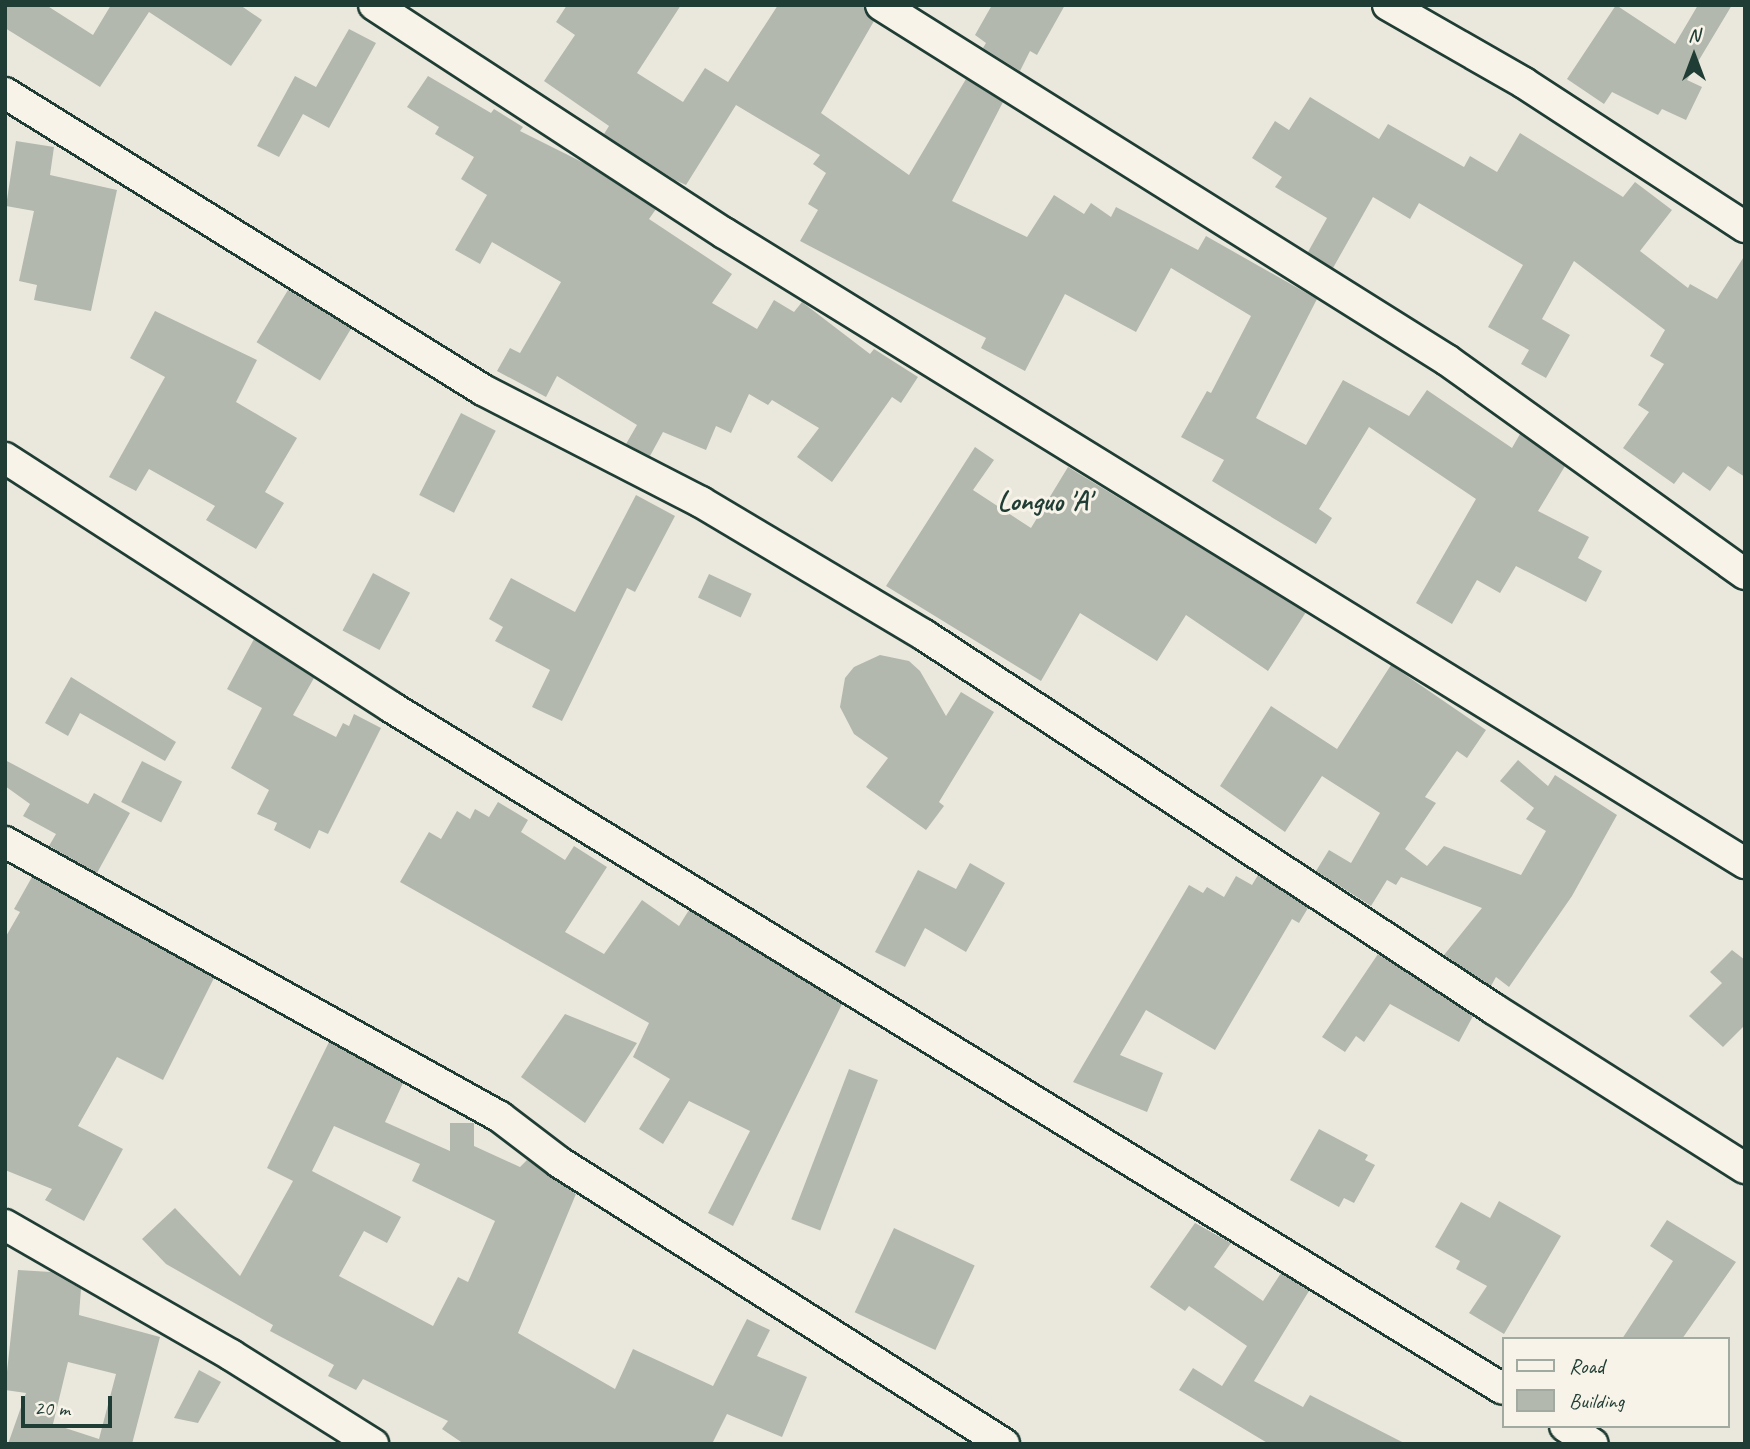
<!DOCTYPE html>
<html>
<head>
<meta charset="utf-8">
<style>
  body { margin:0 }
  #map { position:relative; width:1750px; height:1449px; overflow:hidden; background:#eae8dd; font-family:Caveat,sans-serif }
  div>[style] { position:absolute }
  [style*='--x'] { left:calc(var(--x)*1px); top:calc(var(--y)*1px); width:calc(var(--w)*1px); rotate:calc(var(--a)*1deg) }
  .building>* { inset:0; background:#b2b8ae; transform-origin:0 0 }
  .roads { filter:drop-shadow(2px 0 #1f3d34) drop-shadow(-2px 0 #1f3d34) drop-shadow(0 2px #1f3d34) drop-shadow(0 -2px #1f3d34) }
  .minor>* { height:30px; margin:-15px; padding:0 15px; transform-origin:15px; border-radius:15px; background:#f7f3e8 }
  span { translate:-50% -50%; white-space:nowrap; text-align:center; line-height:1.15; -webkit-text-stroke:6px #f7f3e8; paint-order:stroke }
  .quarter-label { font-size:28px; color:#1f3d34; font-weight:700 }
  .frame { position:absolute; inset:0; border:7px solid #1f3d34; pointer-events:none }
  .legend { position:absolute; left:1502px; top:1337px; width:228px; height:91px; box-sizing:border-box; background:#f7f3e8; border:2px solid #a1aaa0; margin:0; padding:9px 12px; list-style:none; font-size:21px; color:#1f3d34 }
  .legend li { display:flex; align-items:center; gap:14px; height:35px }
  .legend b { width:35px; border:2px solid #a1aaa0 }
  .north { position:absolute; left:1659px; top:21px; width:70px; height:70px; -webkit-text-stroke:5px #f7f3e8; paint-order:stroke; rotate:0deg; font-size:19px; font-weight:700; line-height:28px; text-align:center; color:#1f3d34 }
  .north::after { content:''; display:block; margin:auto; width:24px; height:32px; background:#1f3d34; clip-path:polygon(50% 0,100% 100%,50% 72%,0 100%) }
  .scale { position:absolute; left:21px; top:1396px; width:91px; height:32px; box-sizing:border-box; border:4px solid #1f3d34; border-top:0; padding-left:9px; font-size:21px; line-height:24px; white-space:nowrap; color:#1f3d34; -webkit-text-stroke:5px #f7f3e8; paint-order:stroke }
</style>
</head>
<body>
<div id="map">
  <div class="building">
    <i style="clip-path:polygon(5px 5px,46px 5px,93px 35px,111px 5px,240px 5px,262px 20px,231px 66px,149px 12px,100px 87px,5px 28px)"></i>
    <i style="clip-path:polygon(567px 5px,681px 5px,637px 73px,683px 102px,705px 68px,728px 82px,778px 5px,864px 5px,874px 21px,821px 113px,909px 175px,966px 79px,1003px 102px,952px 201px,1027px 237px,1054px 195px,1084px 214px,1091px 203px,1111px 217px,1116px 207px,1198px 250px,1206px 236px,1317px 299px,1256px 418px,1306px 445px,1343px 380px,1409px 416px,1427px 390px,1512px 448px,1520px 434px,1565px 466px,1538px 511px,1589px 537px,1578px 558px,1602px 571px,1586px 602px,1516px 566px,1500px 593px,1477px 580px,1452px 624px,1416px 603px,1476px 499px,1369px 427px,1319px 509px,1332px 518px,1316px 544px,1212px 481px,1224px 460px,1181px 437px,1207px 391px,1211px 393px,1251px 316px,1171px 268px,1136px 332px,1065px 294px,1025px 371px,981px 348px,986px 338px,800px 241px,818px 210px,808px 204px,826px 173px,813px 164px,820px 155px,736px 105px,686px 185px,675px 180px,604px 134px,609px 126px,544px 81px,575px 35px,556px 22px)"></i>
    <i style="clip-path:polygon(992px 5px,1065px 5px,1037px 55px,1030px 51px,1020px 71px,983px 48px,986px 43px,975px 35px)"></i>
    <i style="clip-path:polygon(1616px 5px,1675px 44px,1698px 5px,1732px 5px,1687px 80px,1702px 87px,1686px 120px,1662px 109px,1658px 115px,1612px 92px,1604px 104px,1567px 79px)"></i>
    <i style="clip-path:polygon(349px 29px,376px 43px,329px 128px,303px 114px,279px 157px,257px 146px,295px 76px,316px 87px)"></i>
    <i style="clip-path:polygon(428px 76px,491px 113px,494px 109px,523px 127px,520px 131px,586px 164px,656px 209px,649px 219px,732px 274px,712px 303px,757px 329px,774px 300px,794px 312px,802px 302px,870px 354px,874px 349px,918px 377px,901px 403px,892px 397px,832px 482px,797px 457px,819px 428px,772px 400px,768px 405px,749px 394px,731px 433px,716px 426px,706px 450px,663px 432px,650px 456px,626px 444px,637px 425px,557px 376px,546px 397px,497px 371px,510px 348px,520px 353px,561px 282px,492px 242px,480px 264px,455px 250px,487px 195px,461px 179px,474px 157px,435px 134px,439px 127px,407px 107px)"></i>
    <i style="clip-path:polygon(1310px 97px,1379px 139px,1388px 124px,1464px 167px,1470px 156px,1497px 172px,1520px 133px,1623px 197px,1635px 182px,1672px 210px,1640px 251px,1688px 288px,1690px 284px,1717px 299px,1745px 255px,1745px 477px,1728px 466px,1710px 491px,1683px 472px,1674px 484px,1623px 448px,1649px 412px,1638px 405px,1664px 364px,1650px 356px,1665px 330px,1574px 261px,1542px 319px,1570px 335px,1546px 378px,1521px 364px,1529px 350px,1488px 327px,1523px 265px,1419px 203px,1410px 219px,1373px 197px,1333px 268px,1308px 252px,1327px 218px,1275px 187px,1282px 177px,1252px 158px,1275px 121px,1289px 130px)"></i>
    <i style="clip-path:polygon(16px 141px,54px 147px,50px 175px,117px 190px,91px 311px,34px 300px,37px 285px,19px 281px,34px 211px,6px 206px)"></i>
    <i style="left:288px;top:290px;width:74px;height:61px;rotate:31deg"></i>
    <i style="clip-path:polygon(155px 311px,257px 360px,236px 402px,297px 438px,265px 492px,284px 503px,256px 549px,206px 520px,215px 506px,149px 469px,136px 491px,109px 477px,165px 377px,130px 358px)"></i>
    <i style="left:461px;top:413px;width:39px;height:92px;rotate:27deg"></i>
    <i style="clip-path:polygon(975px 447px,994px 460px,973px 490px,1031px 528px,1068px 467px,1306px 612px,1268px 671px,1186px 615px,1157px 661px,1080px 613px,1041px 681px,886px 586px)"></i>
    <i style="clip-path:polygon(636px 495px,675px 516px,635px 592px,627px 588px,562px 721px,532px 707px,550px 670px,495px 641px,503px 627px,489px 619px,511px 578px,575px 612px)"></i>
    <i style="left:373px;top:573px;width:42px;height:65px;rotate:28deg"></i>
    <i style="left:709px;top:574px;width:47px;height:26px;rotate:25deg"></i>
    <i style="clip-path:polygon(254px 639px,314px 678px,293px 715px,336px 737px,343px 723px,349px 726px,354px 714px,381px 728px,328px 834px,319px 830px,310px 849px,274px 830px,277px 823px,257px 814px,269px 790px,231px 768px,262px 708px,227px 689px)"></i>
    <i style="clip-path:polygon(880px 655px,909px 661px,920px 671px,946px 716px,961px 692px,994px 712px,939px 802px,944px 806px,926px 830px,866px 787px,888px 758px,854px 734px,840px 707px,845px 678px,854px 667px)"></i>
    <i style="clip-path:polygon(1391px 665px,1486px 730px,1467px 758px,1457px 751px,1425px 797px,1436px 803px,1405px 849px,1427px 866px,1444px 846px,1521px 875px,1546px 831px,1526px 819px,1534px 808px,1500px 781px,1518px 760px,1548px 786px,1555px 775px,1617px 815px,1572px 896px,1509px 987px,1496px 977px,1491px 986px,1444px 955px,1482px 908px,1401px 877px,1396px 885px,1387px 880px,1371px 906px,1316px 871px,1329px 850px,1351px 863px,1380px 813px,1322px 776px,1285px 832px,1220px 786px,1271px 706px,1337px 749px)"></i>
    <i style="clip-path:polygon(71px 677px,176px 742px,165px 761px,80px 713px,68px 736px,45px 723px)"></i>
    <i style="clip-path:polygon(5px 760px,88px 804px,94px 793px,130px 813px,97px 873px,49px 846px,56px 834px,23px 816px,30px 804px,5px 786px)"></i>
    <i style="left:142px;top:761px;width:45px;height:46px;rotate:27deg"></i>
    <i style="clip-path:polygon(498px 802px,528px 820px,521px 832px,565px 860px,574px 846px,607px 867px,565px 932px,604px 954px,642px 900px,679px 926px,689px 910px,842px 1004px,733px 1226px,708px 1213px,750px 1131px,689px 1101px,663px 1144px,639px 1129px,670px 1079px,633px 1057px,649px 1023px,400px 882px,429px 832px,441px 839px,457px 811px,470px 819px,475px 809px,489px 817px)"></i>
    <i style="clip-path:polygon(970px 863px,1005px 883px,966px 952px,925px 928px,905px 967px,875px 952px,918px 870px,956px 889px)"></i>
    <i style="clip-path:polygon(1258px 875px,1308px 908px,1299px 923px,1292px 919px,1215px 1050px,1146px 1010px,1120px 1055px,1163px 1073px,1147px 1112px,1073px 1082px,1189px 885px,1203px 893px,1207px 887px,1224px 897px,1236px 876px,1252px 885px)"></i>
    <i style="clip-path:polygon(32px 877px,214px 978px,163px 1080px,117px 1057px,78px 1126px,123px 1149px,84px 1221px,45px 1200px,52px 1189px,5px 1170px,5px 938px,20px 912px,14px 909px)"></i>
    <i style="clip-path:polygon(1732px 950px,1745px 960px,1745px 1025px,1723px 1047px,1689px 1016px,1722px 983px,1710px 972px)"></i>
    <i style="clip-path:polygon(1378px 954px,1473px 1016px,1459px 1042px,1390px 1004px,1364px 1042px,1356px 1036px,1345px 1052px,1322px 1037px)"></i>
    <i style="clip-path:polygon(565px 1014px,637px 1043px,585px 1123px,521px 1077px)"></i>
    <i style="clip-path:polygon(evenodd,329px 1042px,403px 1083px,385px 1122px,450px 1151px,450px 1123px,474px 1123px,474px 1146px,520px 1167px,527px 1160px,576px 1194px,518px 1333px,615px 1389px,633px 1349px,713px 1386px,747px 1319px,770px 1330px,757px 1356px,807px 1377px,782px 1437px,727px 1414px,712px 1444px,464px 1444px,442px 1429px,448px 1421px,363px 1379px,356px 1390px,328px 1376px,334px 1365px,270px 1331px,273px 1325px,166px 1264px,142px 1239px,175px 1208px,240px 1276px,293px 1181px,267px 1168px,329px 1042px,334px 1126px,420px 1164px,412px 1181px,495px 1221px,468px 1282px,458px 1277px,433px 1326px,339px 1276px,364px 1231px,387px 1243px,401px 1217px,312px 1171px,334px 1126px)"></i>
    <i style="left:849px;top:1069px;width:31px;height:161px;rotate:21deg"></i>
    <i style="clip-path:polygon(1319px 1129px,1368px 1155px,1365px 1160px,1375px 1165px,1354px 1203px,1344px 1198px,1339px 1207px,1290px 1180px)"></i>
    <i style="clip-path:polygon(1499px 1201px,1561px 1236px,1504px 1334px,1469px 1313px,1487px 1286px,1456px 1269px,1460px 1261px,1435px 1247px,1461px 1202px,1490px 1218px)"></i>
    <i style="clip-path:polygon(1667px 1220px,1736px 1262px,1682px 1339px,1622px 1339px,1673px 1261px,1650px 1246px)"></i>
    <i style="clip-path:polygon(1195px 1223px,1231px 1243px,1214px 1267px,1263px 1301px,1281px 1273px,1309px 1291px,1254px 1381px,1303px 1407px,1310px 1395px,1406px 1444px,1269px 1444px,1179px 1390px,1193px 1368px,1222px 1386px,1247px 1346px,1189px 1306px,1185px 1311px,1150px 1287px)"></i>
    <i style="left:894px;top:1228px;width:89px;height:93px;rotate:25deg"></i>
    <i style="clip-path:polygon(evenodd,18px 1270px,51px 1272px,81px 1289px,79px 1315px,160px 1337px,132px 1444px,8px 1444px,26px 1393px,5px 1390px,18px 1270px,68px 1362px,116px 1374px,99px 1439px,53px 1424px,68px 1362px)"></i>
    <i style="clip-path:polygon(199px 1370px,221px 1382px,198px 1423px,174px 1418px)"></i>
  </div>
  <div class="roads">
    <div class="minor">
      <i style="--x:374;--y:5;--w:418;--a:33.1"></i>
      <i style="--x:724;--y:233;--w:1200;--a:31.68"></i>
      <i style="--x:881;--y:5;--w:668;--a:32.1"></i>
      <i style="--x:1447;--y:360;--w:367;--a:35.7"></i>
      <i style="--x:1388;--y:5;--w:157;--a:29.8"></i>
      <i style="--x:1524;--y:83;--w:264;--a:33.1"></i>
      <i style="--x:5;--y:93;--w:563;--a:31.85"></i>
      <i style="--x:483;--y:390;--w:245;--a:27.2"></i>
      <i style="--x:701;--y:502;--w:260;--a:30.8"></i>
      <i style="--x:924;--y:635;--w:682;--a:33.27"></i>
      <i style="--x:1494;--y:1009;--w:297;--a:32.4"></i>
      <i style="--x:5;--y:458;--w:459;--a:32.8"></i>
      <i style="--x:391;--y:707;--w:1304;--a:31.52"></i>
      <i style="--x:5;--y:842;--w:566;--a:29.05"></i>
      <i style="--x:500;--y:1117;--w:74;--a:37.3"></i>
      <i style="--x:559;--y:1162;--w:527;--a:32.36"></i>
      <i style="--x:5;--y:1225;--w:261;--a:29.9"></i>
      <i style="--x:231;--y:1355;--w:168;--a:32.1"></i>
      <i style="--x:1565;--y:1426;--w:33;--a:33"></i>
    </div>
  </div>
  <div class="quarter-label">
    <span style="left:1044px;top:501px">Longuo 'A'</span>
  </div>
  <div class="frame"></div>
  <ul class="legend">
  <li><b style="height:9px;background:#f7f3e8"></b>Road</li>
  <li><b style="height:19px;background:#b2b8ae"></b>Building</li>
  </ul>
  <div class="north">N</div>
  <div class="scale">20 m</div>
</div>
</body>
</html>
